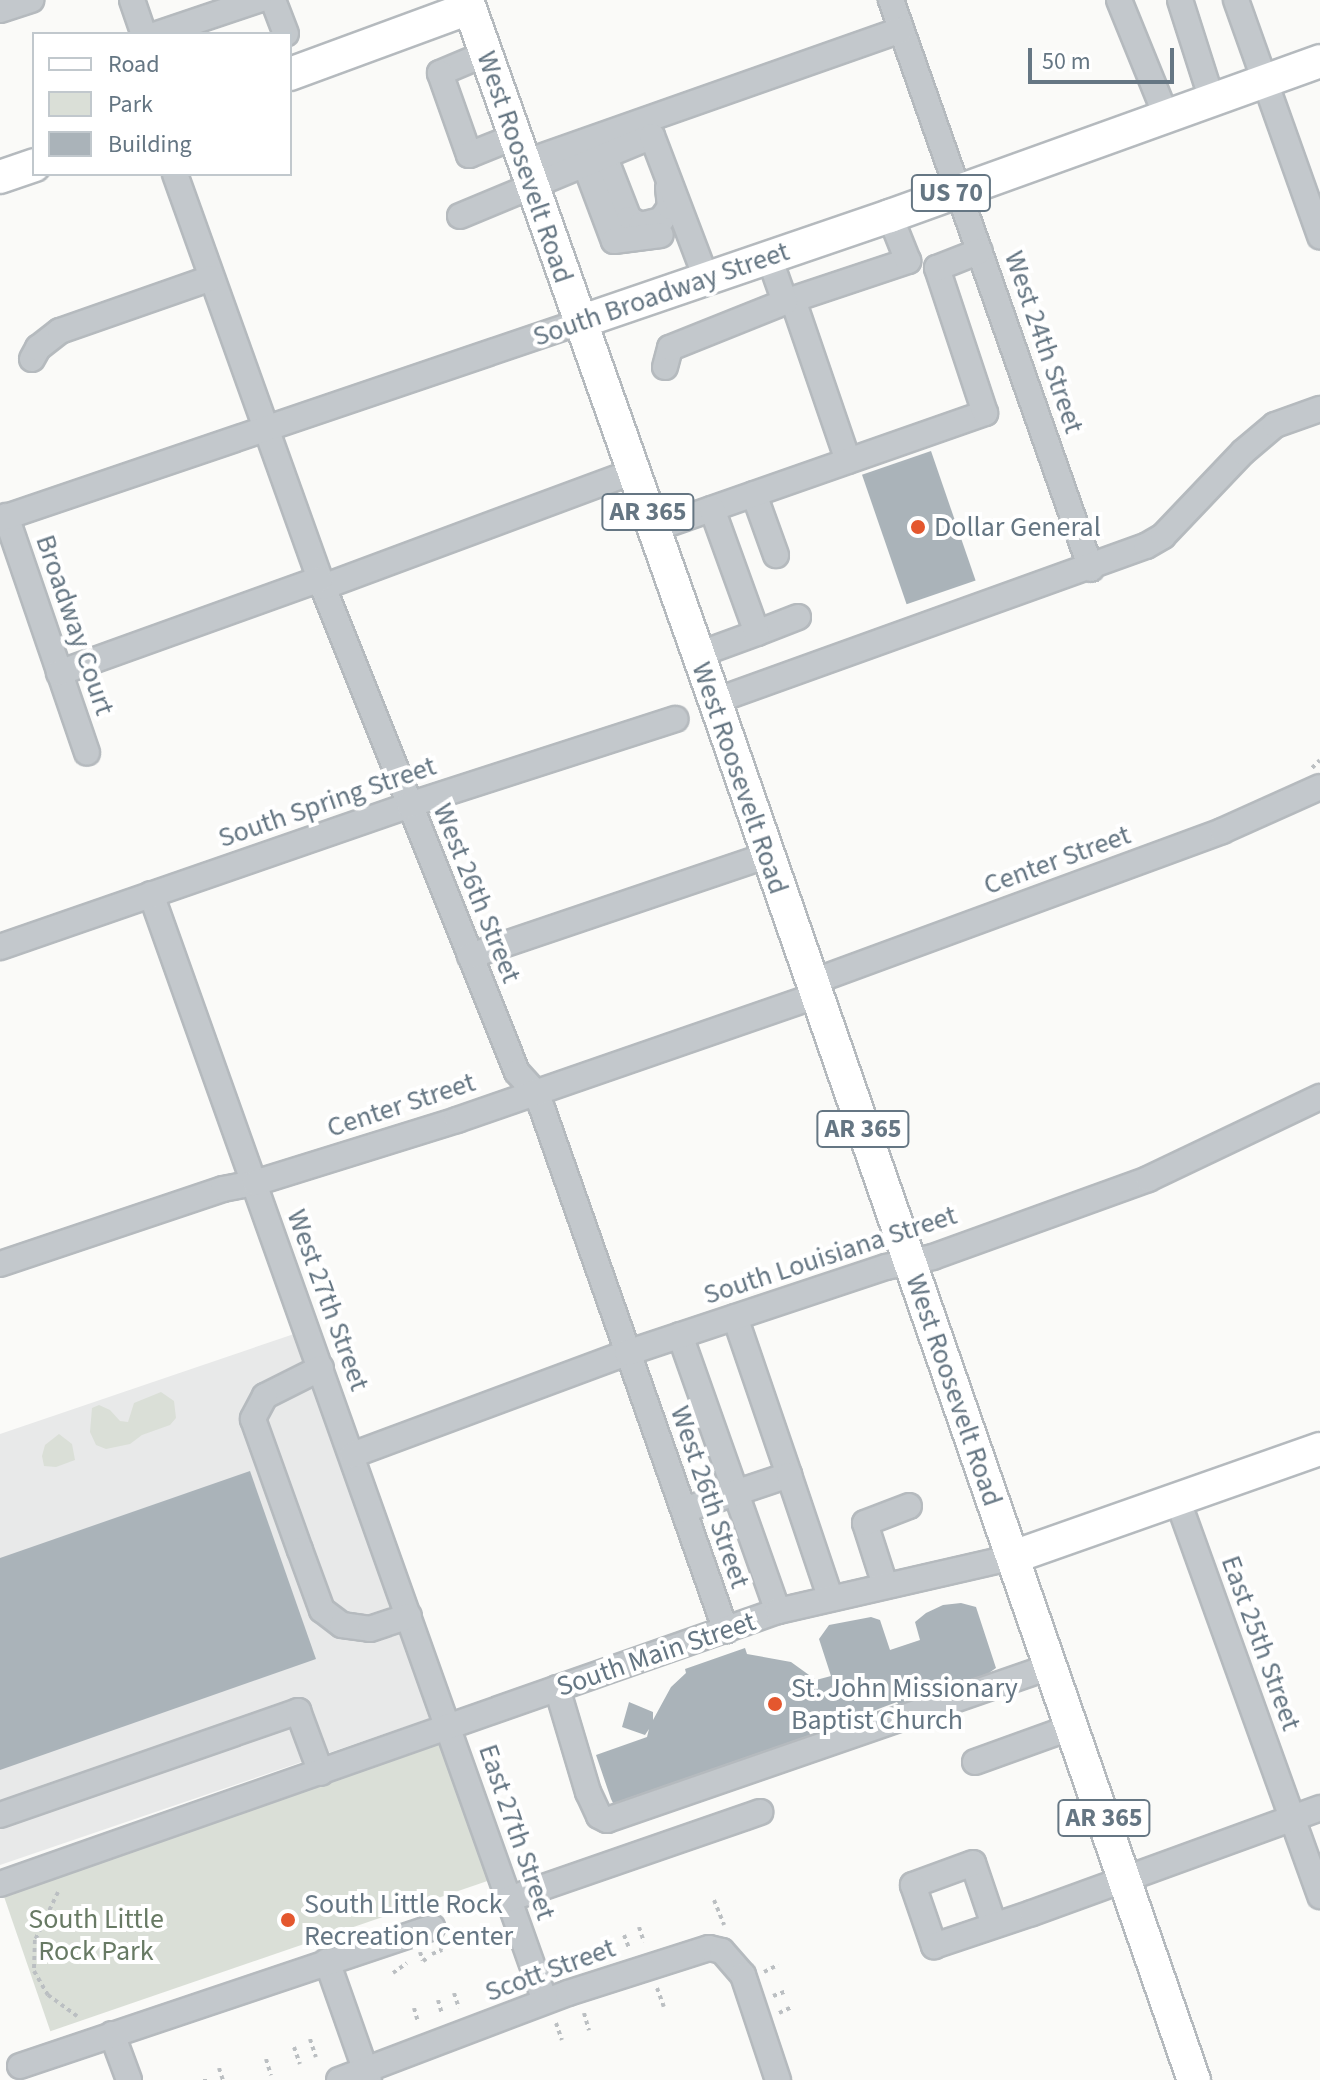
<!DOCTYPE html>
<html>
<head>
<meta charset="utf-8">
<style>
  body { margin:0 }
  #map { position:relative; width:1320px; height:2080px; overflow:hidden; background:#fafaf8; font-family:"Source Sans 3",sans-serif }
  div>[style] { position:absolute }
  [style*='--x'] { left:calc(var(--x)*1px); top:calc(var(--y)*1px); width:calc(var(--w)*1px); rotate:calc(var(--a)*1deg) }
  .built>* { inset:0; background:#e8e9e9 }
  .green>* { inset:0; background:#dadfd7; transform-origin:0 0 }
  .building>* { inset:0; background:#aab3b9; transform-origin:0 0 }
  .path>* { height:4px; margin-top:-2px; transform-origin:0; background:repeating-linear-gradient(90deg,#bbbfc2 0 4px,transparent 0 8px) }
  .roads { filter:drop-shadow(2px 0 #b5babe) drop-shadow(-2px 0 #b5babe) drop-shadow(0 2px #b5babe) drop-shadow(0 -2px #b5babe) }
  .minor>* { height:24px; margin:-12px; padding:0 12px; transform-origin:12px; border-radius:12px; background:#c3c8cc }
  .major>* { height:32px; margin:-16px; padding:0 16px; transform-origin:16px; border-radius:16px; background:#fff }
  .dots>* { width:22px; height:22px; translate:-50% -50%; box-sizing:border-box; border:4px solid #fff; border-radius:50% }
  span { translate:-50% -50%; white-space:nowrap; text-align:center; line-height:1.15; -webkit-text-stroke:8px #fff; paint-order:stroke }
  .shield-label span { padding:2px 6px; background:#fff; border:2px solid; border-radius:6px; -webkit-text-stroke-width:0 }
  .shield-label { font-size:26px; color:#657683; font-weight:700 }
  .street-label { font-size:28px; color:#657683 }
  .poi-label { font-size:28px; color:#657683 }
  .left { translate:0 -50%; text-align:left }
  .park-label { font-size:28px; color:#687a64 }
  .legend { position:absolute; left:32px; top:32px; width:260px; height:144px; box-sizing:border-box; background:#fff; border:2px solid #c1c8cd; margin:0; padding:10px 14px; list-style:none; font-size:24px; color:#657683 }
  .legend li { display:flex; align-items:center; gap:16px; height:40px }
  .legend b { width:40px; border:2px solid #c1c8cd }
  .scale { position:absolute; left:1028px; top:48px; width:146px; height:36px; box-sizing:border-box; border:4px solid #657683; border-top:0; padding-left:10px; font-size:24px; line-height:28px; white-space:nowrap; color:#657683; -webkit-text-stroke:6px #fff; paint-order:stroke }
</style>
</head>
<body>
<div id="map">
  <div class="built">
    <i style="clip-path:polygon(297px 1333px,431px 1718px,0 1865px,0 1434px)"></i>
  </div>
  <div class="green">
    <i style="clip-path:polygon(161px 1392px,174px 1401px,176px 1418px,170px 1425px,142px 1435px,130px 1444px,106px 1449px,96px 1445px,90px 1432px,92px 1408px,99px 1405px,110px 1410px,120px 1421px,128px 1422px,134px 1403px)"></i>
    <i style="clip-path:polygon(59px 1434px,72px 1444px,75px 1460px,56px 1467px,44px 1466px,42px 1456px,45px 1445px)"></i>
    <i style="left:449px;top:1727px;width:158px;height:476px;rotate:71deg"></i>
  </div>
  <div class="building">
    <i style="left:931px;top:451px;width:137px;height:73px;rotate:71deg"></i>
    <i style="clip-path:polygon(250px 1471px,316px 1659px,0 1770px,0 1558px)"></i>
    <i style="clip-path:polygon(961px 1603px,976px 1607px,996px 1668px,986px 1675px,949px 1685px,936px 1687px,935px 1683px,917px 1689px,919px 1695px,904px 1702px,907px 1706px,902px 1710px,897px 1702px,849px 1720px,843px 1711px,806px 1723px,813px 1743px,616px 1809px,611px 1799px,596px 1755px,647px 1737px,649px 1729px,645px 1735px,622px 1727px,629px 1702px,653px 1712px,653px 1720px,671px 1687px,686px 1673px,685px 1669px,745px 1648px,747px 1654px,791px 1662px,816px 1680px,831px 1676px,819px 1639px,829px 1625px,871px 1617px,880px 1620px,890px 1650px,920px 1640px,915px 1622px,926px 1613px,943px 1605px)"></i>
  </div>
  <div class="path">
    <i style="--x:1312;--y:768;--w:11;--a:-45"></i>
    <i style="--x:58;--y:1892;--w:53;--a:115.6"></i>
    <i style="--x:35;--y:1940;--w:31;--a:92"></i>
    <i style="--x:34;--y:1971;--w:28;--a:60"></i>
    <i style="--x:48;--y:1995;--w:36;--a:36"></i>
    <i style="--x:714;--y:1900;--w:27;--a:68"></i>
    <i style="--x:639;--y:1927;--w:16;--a:72"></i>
    <i style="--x:624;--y:1935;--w:14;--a:69"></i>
    <i style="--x:596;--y:1944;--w:15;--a:70"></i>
    <i style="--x:420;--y:1952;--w:9;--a:72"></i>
    <i style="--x:423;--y:1961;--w:4;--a:-34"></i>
    <i style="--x:432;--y:1954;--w:11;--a:-22"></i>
    <i style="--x:442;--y:1950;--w:5;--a:-112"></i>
    <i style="--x:764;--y:1972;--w:16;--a:-27"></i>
    <i style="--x:393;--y:1973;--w:17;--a:-36"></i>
    <i style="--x:657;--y:1988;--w:20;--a:70"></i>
    <i style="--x:454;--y:1993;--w:16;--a:72"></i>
    <i style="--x:773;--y:1996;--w:15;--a:-20"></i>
    <i style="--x:438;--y:2000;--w:15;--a:74"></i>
    <i style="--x:414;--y:2008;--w:15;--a:74"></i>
    <i style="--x:584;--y:2013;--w:18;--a:74"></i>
    <i style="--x:779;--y:2013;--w:14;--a:-25"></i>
    <i style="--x:556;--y:2023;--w:18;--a:71"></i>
    <i style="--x:310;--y:2039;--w:19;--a:72"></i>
    <i style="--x:294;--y:2047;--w:18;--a:71"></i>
    <i style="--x:266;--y:2059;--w:17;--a:73"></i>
    <i style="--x:219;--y:2068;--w:13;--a:72"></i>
    <i style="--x:205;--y:2079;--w:1;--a:90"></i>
  </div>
  <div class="roads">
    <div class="minor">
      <i style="--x:132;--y:0;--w:36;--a:71"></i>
      <i style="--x:273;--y:0;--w:36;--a:69"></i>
      <i style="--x:891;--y:0;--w:603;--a:70.63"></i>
      <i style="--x:1119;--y:0;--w:125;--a:67.9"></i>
      <i style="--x:1180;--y:0;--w:105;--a:72.3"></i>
      <i style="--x:1236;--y:0;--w:251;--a:70.4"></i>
      <i style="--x:0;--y:10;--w:33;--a:-18"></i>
      <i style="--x:157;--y:34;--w:107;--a:-18.6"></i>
      <i style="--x:485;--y:54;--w:49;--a:157.1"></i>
      <i style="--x:440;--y:73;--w:87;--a:70.5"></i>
      <i style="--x:469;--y:155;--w:48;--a:-21.8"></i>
      <i style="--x:604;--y:155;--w:69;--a:68.7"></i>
      <i style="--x:629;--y:219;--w:13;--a:27"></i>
      <i style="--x:641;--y:225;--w:21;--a:-14"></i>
      <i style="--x:661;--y:220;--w:16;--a:-55"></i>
      <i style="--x:670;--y:207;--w:19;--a:-96"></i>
      <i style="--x:523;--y:163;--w:401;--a:-19.4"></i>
      <i style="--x:585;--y:164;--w:82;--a:69.4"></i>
      <i style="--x:614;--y:241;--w:47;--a:-7.3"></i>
      <i style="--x:175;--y:174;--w:439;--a:70.3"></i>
      <i style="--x:323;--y:587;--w:522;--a:68.2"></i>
      <i style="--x:517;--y:1072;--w:27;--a:48"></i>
      <i style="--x:535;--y:1092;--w:17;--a:66"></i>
      <i style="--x:542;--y:1108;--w:554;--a:70.62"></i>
      <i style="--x:460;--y:216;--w:208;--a:-22.6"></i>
      <i style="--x:652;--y:136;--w:152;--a:69.2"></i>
      <i style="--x:793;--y:300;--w:170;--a:71.1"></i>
      <i style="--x:785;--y:302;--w:130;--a:-18.4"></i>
      <i style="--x:908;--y:261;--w:48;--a:-111.8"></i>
      <i style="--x:32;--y:359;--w:13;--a:-61"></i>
      <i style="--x:38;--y:348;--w:28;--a:-38"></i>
      <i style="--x:60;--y:331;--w:160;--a:-19.3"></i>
      <i style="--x:665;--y:367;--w:20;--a:-75"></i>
      <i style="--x:670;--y:348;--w:124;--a:-21.8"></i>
      <i style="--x:785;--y:302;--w:48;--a:-109.6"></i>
      <i style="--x:754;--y:494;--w:65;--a:70.2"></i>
      <i style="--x:6;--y:516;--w:250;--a:71.1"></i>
      <i style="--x:0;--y:519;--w:613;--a:-18.76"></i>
      <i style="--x:654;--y:529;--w:351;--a:-19.3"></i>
      <i style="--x:985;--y:413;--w:153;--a:-108.3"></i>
      <i style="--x:937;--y:268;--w:46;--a:-21.6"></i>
      <i style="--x:323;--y:587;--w:331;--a:-20.4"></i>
      <i style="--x:757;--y:633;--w:44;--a:-21.3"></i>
      <i style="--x:697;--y:655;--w:64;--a:-20.1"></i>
      <i style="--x:757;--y:633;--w:132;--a:-109.9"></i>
      <i style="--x:59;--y:673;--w:277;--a:-19.8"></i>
      <i style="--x:715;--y:701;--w:458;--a:-19.8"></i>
      <i style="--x:1146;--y:546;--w:20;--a:-30"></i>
      <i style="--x:1163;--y:536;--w:116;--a:-46.4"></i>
      <i style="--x:1243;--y:452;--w:42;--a:-40.2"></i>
      <i style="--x:1275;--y:425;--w:48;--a:-19.6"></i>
      <i style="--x:151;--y:894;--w:1175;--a:70.41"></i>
      <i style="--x:0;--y:947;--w:433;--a:-19.1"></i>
      <i style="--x:409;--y:805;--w:280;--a:-17.9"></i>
      <i style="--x:470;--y:956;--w:312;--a:-18.7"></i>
      <i style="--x:812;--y:982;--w:437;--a:-20.2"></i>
      <i style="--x:1222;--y:831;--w:107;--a:-24.2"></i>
      <i style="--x:0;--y:1264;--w:235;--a:-18.6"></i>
      <i style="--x:223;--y:1189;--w:33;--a:-11"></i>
      <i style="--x:255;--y:1183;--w:212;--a:-17.3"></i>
      <i style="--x:457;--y:1120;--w:381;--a:-19.1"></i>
      <i style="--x:735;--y:1317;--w:167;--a:71.1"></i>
      <i style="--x:680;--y:1335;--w:293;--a:70.5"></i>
      <i style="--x:321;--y:1368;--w:63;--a:153.4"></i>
      <i style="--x:265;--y:1396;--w:26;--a:118"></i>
      <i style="--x:253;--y:1419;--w:139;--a:70.3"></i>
      <i style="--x:300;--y:1550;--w:64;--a:69.9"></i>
      <i style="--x:322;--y:1610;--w:25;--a:37"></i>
      <i style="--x:342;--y:1625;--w:28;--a:8"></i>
      <i style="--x:370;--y:1629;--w:41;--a:-18.4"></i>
      <i style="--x:352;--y:1455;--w:293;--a:-20.4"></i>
      <i style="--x:627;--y:1353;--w:273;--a:-18.4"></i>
      <i style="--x:886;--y:1267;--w:48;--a:-12"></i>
      <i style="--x:933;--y:1257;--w:229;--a:-19.9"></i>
      <i style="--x:1148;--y:1179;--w:191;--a:-25.5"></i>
      <i style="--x:1178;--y:1501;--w:420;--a:70.2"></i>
      <i style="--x:684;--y:1510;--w:111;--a:-18.4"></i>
      <i style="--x:789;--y:1475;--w:129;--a:71.4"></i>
      <i style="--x:885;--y:1585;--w:65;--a:-107.9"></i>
      <i style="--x:865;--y:1523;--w:47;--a:-21.1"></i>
      <i style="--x:557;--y:1688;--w:109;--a:73.4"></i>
      <i style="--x:588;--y:1792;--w:26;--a:65"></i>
      <i style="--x:599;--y:1816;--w:9;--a:27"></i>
      <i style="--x:607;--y:1820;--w:471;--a:-19.1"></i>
      <i style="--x:975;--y:1762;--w:103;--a:-19.8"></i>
      <i style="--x:0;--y:1815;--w:316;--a:-19.2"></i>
      <i style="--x:298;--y:1711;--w:66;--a:69.6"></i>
      <i style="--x:0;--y:1884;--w:825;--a:-19.34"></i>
      <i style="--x:778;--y:1611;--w:241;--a:-12.9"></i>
      <i style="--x:509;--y:1899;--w:266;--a:-19.1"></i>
      <i style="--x:994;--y:1925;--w:65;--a:-108.7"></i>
      <i style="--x:973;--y:1863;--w:64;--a:159.9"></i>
      <i style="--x:913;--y:1885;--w:65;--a:71"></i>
      <i style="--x:934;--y:1946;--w:103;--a:-18.6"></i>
      <i style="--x:1032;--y:1913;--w:307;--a:-20"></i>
      <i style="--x:327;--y:1961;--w:126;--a:70.6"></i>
      <i style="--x:112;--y:2034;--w:49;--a:69.7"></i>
      <i style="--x:20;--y:2066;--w:435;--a:-18.6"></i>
      <i style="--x:339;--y:2080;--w:245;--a:-20.8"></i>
      <i style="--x:568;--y:1993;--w:148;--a:-17.7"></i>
      <i style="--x:709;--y:1948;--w:13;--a:13"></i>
      <i style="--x:722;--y:1951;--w:32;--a:49"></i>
      <i style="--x:743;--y:1975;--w:111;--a:71.6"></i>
    </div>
    <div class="major">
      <i style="--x:467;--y:0;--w:744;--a:70.52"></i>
      <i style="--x:715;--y:701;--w:1460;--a:70.85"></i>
      <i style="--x:290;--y:74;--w:191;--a:-20.2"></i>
      <i style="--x:0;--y:177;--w:36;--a:-19"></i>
      <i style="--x:580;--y:322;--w:328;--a:-18.9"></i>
      <i style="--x:890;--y:216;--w:457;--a:-19.8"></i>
      <i style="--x:1013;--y:1557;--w:325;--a:-19.4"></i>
    </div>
  </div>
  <div class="dots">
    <i style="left:918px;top:527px;background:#e4572e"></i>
    <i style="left:775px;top:1704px;background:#e4572e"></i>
    <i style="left:288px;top:1920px;background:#e4572e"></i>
  </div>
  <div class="shield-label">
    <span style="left:951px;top:193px">US 70</span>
    <span style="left:648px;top:512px">AR 365</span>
    <span style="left:863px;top:1129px">AR 365</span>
    <span style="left:1104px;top:1818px">AR 365</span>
  </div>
  <div class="street-label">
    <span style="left:525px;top:167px;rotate:71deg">West Roosevelt Road</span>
    <span style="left:661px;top:294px;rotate:-19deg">South Broadway Street</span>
    <span style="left:1044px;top:342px;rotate:71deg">West 24th Street</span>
    <span style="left:75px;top:625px;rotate:71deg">Broadway Court</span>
    <span style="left:740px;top:778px;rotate:71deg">West Roosevelt Road</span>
    <span style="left:327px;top:802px;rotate:-19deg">South Spring Street</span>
    <span style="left:1057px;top:860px;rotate:-20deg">Center Street</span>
    <span style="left:477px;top:893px;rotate:68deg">West 26th Street</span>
    <span style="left:401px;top:1105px;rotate:-18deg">Center Street</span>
    <span style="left:830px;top:1255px;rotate:-18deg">South Louisiana Street</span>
    <span style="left:328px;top:1300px;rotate:70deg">West 27th Street</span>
    <span style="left:954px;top:1390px;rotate:71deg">West Roosevelt Road</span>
    <span style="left:710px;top:1497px;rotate:71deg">West 26th Street</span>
    <span style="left:1261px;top:1643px;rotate:70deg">East 25th Street</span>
    <span style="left:656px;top:1654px;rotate:-19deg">South Main Street</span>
    <span style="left:517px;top:1832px;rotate:71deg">East 27th Street</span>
    <span style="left:550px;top:1970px;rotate:-20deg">Scott Street</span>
  </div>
  <div class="poi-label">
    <span class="left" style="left:934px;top:527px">Dollar General</span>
    <span class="left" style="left:791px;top:1704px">St. John Missionary<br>Baptist Church</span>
    <span class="left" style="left:304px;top:1920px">South Little Rock<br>Recreation Center</span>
  </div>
  <div class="park-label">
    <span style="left:96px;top:1935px">South Little<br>Rock Park</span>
  </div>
  <ul class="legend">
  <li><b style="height:10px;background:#fff"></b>Road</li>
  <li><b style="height:22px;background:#dadfd7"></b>Park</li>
  <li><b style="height:22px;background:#aab3b9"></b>Building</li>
  </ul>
  <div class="scale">50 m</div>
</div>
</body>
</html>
